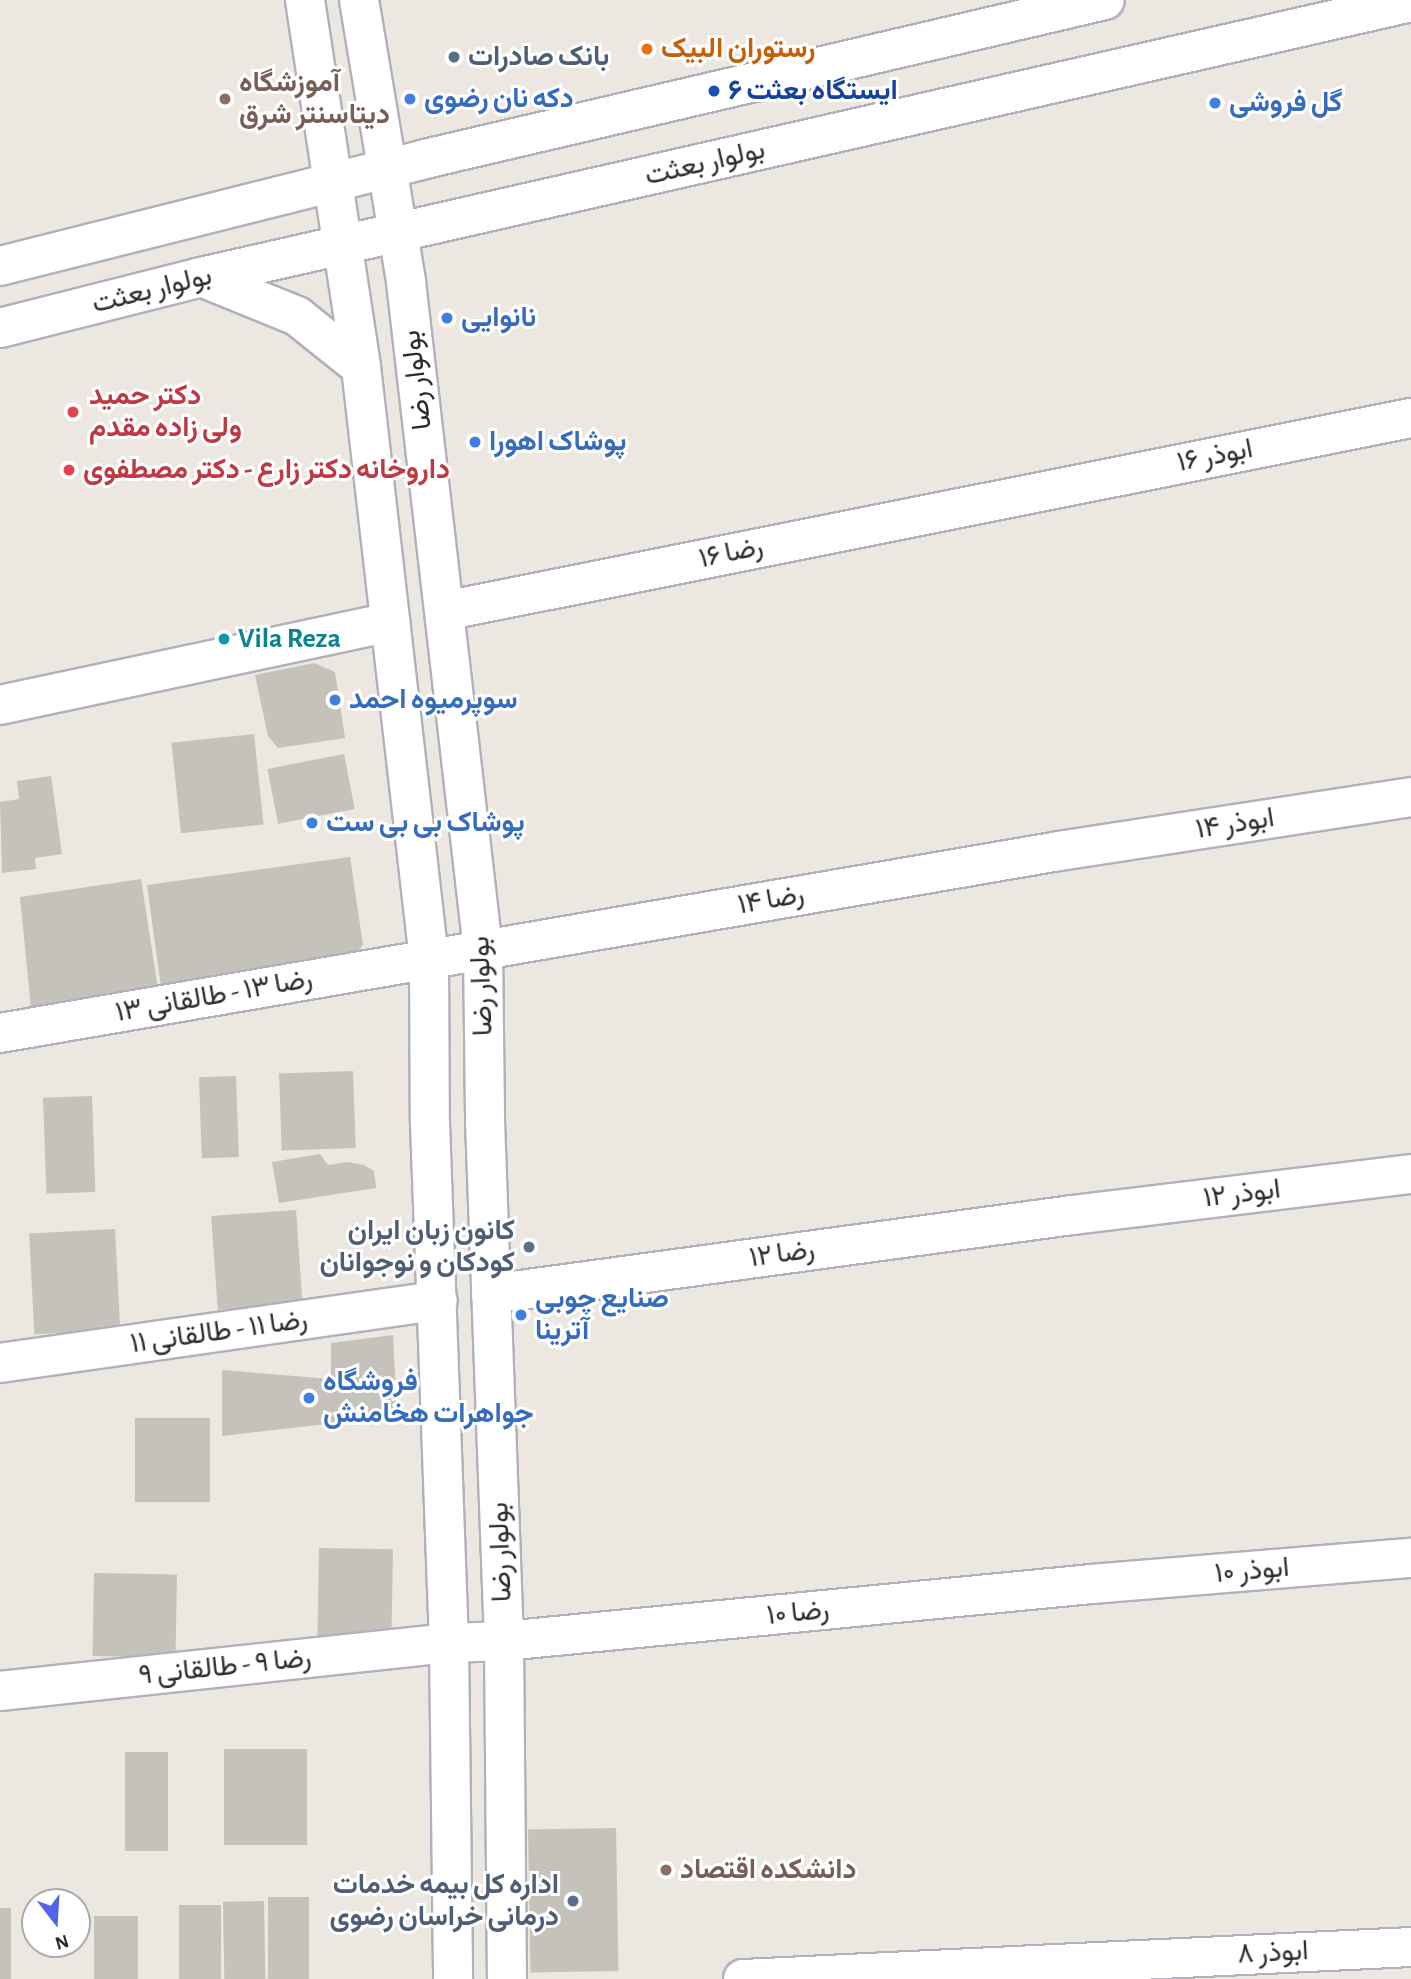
<!DOCTYPE html>
<html>
<head>
<meta charset="utf-8">
<style>
  body { margin:0 }
  #map { position:relative; width:1411px; height:1979px; overflow:hidden; background:#ece7e0; font-family:"Alegreya Sans",Vazirmatn,sans-serif }
  div>[style] { position:absolute }
  [style*='--x'] { left:calc(var(--x)*1px); top:calc(var(--y)*1px); width:calc(var(--w)*1px); rotate:calc(var(--a)*1deg) }
  .building>* { inset:0; background:#c5c1bb; transform-origin:0 0 }
  .roads { filter:drop-shadow(2px 0 #b0b1bb) drop-shadow(-2px 0 #b0b1bb) drop-shadow(0 2px #b0b1bb) drop-shadow(0 -2px #b0b1bb) }
  .minor>* { height:38px; margin:-19px; padding:0 19px; transform-origin:19px; border-radius:19px; background:#fff }
  .dots>* { width:19px; height:19px; translate:-50% -50%; box-sizing:border-box; border:4px solid #fff; border-radius:50% }
  span { translate:-50% -50%; white-space:nowrap; text-align:center; line-height:1.15; -webkit-text-stroke:6px #fff; paint-order:stroke }
  .food-label { font-size:28px; color:#c56008; font-weight:700 }
  .left { translate:0 -50%; text-align:left }
  .service-label { font-size:28px; color:#4e5e75; font-weight:700 }
  .right { translate:-100% -50%; text-align:right }
  .education-label { font-size:28px; color:#785e54; font-weight:700 }
  .transit-label { font-size:28px; color:#164399; font-weight:700 }
  .shop-label { font-size:28px; color:#366cbe; font-weight:700 }
  .street-label { font-size:28px; color:#2c2c2c }
  .health-label { font-size:28px; color:#be3a42; font-weight:700 }
  .culture-label { font-size:28px; color:#0d838f; font-weight:700 }
  .north { position:absolute; left:21px; top:1888px; width:70px; height:70px; box-sizing:border-box; background:#fff; border:2px solid #ababab; border-radius:50%; rotate:163deg; font-size:19px; font-weight:700; line-height:28px; text-align:center; color:#2c2c2c }
  .north::after { content:''; display:block; margin:auto; width:24px; height:32px; background:#5063e9; clip-path:polygon(50% 0,100% 100%,50% 72%,0 100%) }
</style>
</head>
<body>
<div id="map">
  <div class="building">
    <i style="clip-path:polygon(314px 663px,335px 672px,345px 738px,278px 748px,268px 736px,255px 675px)"></i>
    <i style="left:254px;top:734px;width:91px;height:83px;rotate:84deg"></i>
    <i style="left:344px;top:754px;width:56px;height:78px;rotate:79deg"></i>
    <i style="clip-path:polygon(51px 776px,62px 854px,35px 858px,36px 869px,2px 873px,0 802px,19px 799px,17px 781px)"></i>
    <i style="clip-path:polygon(350px 857px,363px 945px,350px 960px,161px 987px,147px 885px)"></i>
    <i style="clip-path:polygon(141px 879px,158px 989px,77px 1004px,31px 1008px,20px 897px)"></i>
    <i style="left:353px;top:1071px;width:77px;height:74px;rotate:88deg"></i>
    <i style="left:236px;top:1076px;width:81px;height:37px;rotate:88deg"></i>
    <i style="left:92px;top:1096px;width:96px;height:49px;rotate:88deg"></i>
    <i style="clip-path:polygon(320px 1154px,328px 1165px,347px 1162px,364px 1165px,374px 1171px,376px 1188px,279px 1203px,272px 1162px)"></i>
    <i style="left:296px;top:1210px;width:94px;height:85px;rotate:86deg"></i>
    <i style="left:115px;top:1229px;width:101px;height:86px;rotate:87deg"></i>
    <i style="clip-path:polygon(393px 1335px,397px 1416px,222px 1436px,222px 1370px,331px 1379px,331px 1343px)"></i>
    <i style="left:135px;top:1418px;width:75px;height:84px"></i>
    <i style="left:319px;top:1548px;width:74px;height:89px;rotate:1deg"></i>
    <i style="left:94px;top:1573px;width:83px;height:83px;rotate:1deg"></i>
    <i style="left:224px;top:1749px;width:83px;height:96px"></i>
    <i style="left:125px;top:1752px;width:43px;height:99px"></i>
    <i style="left:616px;top:1828px;width:143px;height:88px;rotate:89deg"></i>
    <i style="left:268px;top:1897px;width:41px;height:82px"></i>
    <i style="left:264px;top:1901px;width:78px;height:41px;rotate:89deg"></i>
    <i style="left:179px;top:1905px;width:42px;height:74px"></i>
    <i style="left:0;top:1908px;width:11px;height:71px"></i>
    <i style="left:94px;top:1916px;width:44px;height:63px"></i>
  </div>
  <div class="roads">
    <div class="minor">
      <i style="--x:305;--y:0;--w:371;--a:81.3"></i>
      <i style="--x:361;--y:367;--w:596;--a:83.45"></i>
      <i style="--x:429;--y:959;--w:164;--a:89.7"></i>
      <i style="--x:430;--y:1123;--w:520;--a:87.91"></i>
      <i style="--x:449;--y:1643;--w:336;--a:89.3"></i>
      <i style="--x:359;--y:0;--w:286;--a:80.5"></i>
      <i style="--x:406;--y:282;--w:672;--a:83.42"></i>
      <i style="--x:483;--y:950;--w:171;--a:89.3"></i>
      <i style="--x:485;--y:1121;--w:520;--a:87.91"></i>
      <i style="--x:504;--y:1641;--w:338;--a:89.5"></i>
      <i style="--x:0;--y:266;--w:438;--a:-14.1"></i>
      <i style="--x:425;--y:159;--w:698;--a:-13.16"></i>
      <i style="--x:201;--y:277;--w:104;--a:22.1"></i>
      <i style="--x:297;--y:316;--w:82;--a:38.6"></i>
      <i style="--x:0;--y:328;--w:207;--a:-14.2"></i>
      <i style="--x:201;--y:277;--w:1241;--a:-12.8"></i>
      <i style="--x:444;--y:611;--w:986;--a:-11.29"></i>
      <i style="--x:0;--y:705;--w:399;--a:-12"></i>
      <i style="--x:0;--y:1033;--w:1075;--a:-9.75"></i>
      <i style="--x:1059;--y:851;--w:356;--a:-8.7"></i>
      <i style="--x:491;--y:1294;--w:586;--a:-7.74"></i>
      <i style="--x:1072;--y:1215;--w:341;--a:-6.9"></i>
      <i style="--x:0;--y:1363;--w:442;--a:-8.1"></i>
      <i style="--x:0;--y:1691;--w:452;--a:-6.1"></i>
      <i style="--x:449;--y:1643;--w:55;--a:-2.1"></i>
      <i style="--x:504;--y:1641;--w:591;--a:-5.54"></i>
      <i style="--x:1092;--y:1584;--w:320;--a:-4.7"></i>
      <i style="--x:743;--y:1979;--w:669;--a:-2.74"></i>
    </div>
  </div>
  <div class="dots">
    <i style="left:647px;top:49px;background:#e8710a"></i>
    <i style="left:454px;top:57px;background:#5c6f8a"></i>
    <i style="left:714px;top:91px;background:#1a4fb4"></i>
    <i style="left:225px;top:99px;background:#8d6e63"></i>
    <i style="left:410px;top:99px;background:#3f7fe0"></i>
    <i style="left:1215px;top:103px;background:#3f7fe0"></i>
    <i style="left:447px;top:318px;background:#3f7fe0"></i>
    <i style="left:73px;top:412px;background:#e0444e"></i>
    <i style="left:475px;top:442px;background:#3f7fe0"></i>
    <i style="left:69px;top:470px;background:#e0444e"></i>
    <i style="left:224px;top:639px;background:#0f9aa8"></i>
    <i style="left:335px;top:700px;background:#3f7fe0"></i>
    <i style="left:312px;top:823px;background:#3f7fe0"></i>
    <i style="left:529px;top:1247px;background:#5c6f8a"></i>
    <i style="left:521px;top:1315px;background:#3f7fe0"></i>
    <i style="left:309px;top:1398px;background:#3f7fe0"></i>
    <i style="left:666px;top:1870px;background:#8d6e63"></i>
    <i style="left:573px;top:1901px;background:#5c6f8a"></i>
  </div>
  <div class="food-label">
    <span class="left" style="left:661px;top:49px">رستوران البیک</span>
  </div>
  <div class="service-label">
    <span class="left" style="left:468px;top:57px">بانک صادرات</span>
    <span class="right" style="left:515px;top:1247px">کانون زبان ایران<br>کودکان و نوجوانان</span>
    <span class="right" style="left:559px;top:1901px">اداره کل بیمه خدمات<br>درمانی خراسان رضوی</span>
  </div>
  <div class="education-label">
    <span class="left" style="left:239px;top:99px">آموزشگاه<br>دیتاسنتر شرق</span>
    <span class="left" style="left:680px;top:1870px">دانشکده اقتصاد</span>
  </div>
  <div class="transit-label">
    <span class="left" style="left:728px;top:91px">ایستگاه بعثت ۶</span>
  </div>
  <div class="shop-label">
    <span class="left" style="left:424px;top:99px">دکه نان رضوی</span>
    <span class="left" style="left:1229px;top:103px">گل فروشی</span>
    <span class="left" style="left:461px;top:318px">نانوایی</span>
    <span class="left" style="left:489px;top:442px">پوشاک اهورا</span>
    <span class="left" style="left:349px;top:700px">سوپرمیوه احمد</span>
    <span class="left" style="left:326px;top:823px">پوشاک بی بی ست</span>
    <span class="left" style="left:535px;top:1315px">صنایع چوبی<br>آترینا</span>
    <span class="left" style="left:323px;top:1398px">فروشگاه<br>جواهرات هخامنش</span>
  </div>
  <div class="street-label">
    <span style="left:705px;top:163px;rotate:-13deg">بولوار بعثت</span>
    <span style="left:152px;top:290px;rotate:-14deg">بولوار بعثت</span>
    <span style="left:417px;top:380px;rotate:-97deg">بولوار رضا</span>
    <span style="left:1215px;top:456px;rotate:-11deg">ابوذر ۱۶</span>
    <span style="left:731px;top:553px;rotate:-12deg">رضا ۱۶</span>
    <span style="left:1235px;top:824px;rotate:-9deg">ابوذر ۱۴</span>
    <span style="left:771px;top:900px;rotate:-10deg">رضا ۱۴</span>
    <span style="left:482px;top:986px;rotate:-92deg">بولوار رضا</span>
    <span style="left:214px;top:996px;rotate:-10deg">رضا ۱۳ - طالقانی ۱۳</span>
    <span style="left:1242px;top:1194px;rotate:-7deg">ابوذر ۱۲</span>
    <span style="left:782px;top:1254px;rotate:-8deg">رضا ۱۲</span>
    <span style="left:219px;top:1332px;rotate:-8deg">رضا ۱۱ - طالقانی ۱۱</span>
    <span style="left:501px;top:1552px;rotate:-92deg">بولوار رضا</span>
    <span style="left:1252px;top:1571px;rotate:-5deg">ابوذر ۱۰</span>
    <span style="left:798px;top:1613px;rotate:-6deg">رضا ۱۰</span>
    <span style="left:225px;top:1667px;rotate:-6deg">رضا ۹ - طالقانی ۹</span>
    <span style="left:1273px;top:1953px;rotate:-3deg">ابوذر ۸</span>
  </div>
  <div class="health-label">
    <span class="left" style="left:89px;top:412px">دکتر حمید<br>ولی زاده مقدم</span>
    <span class="left" style="left:83px;top:470px">داروخانه دکتر زارع - دکتر مصطفوی</span>
  </div>
  <div class="culture-label">
    <span class="left" style="left:238px;top:639px">Vila Reza</span>
  </div>
  <div class="north">N</div>
</div>
</body>
</html>
